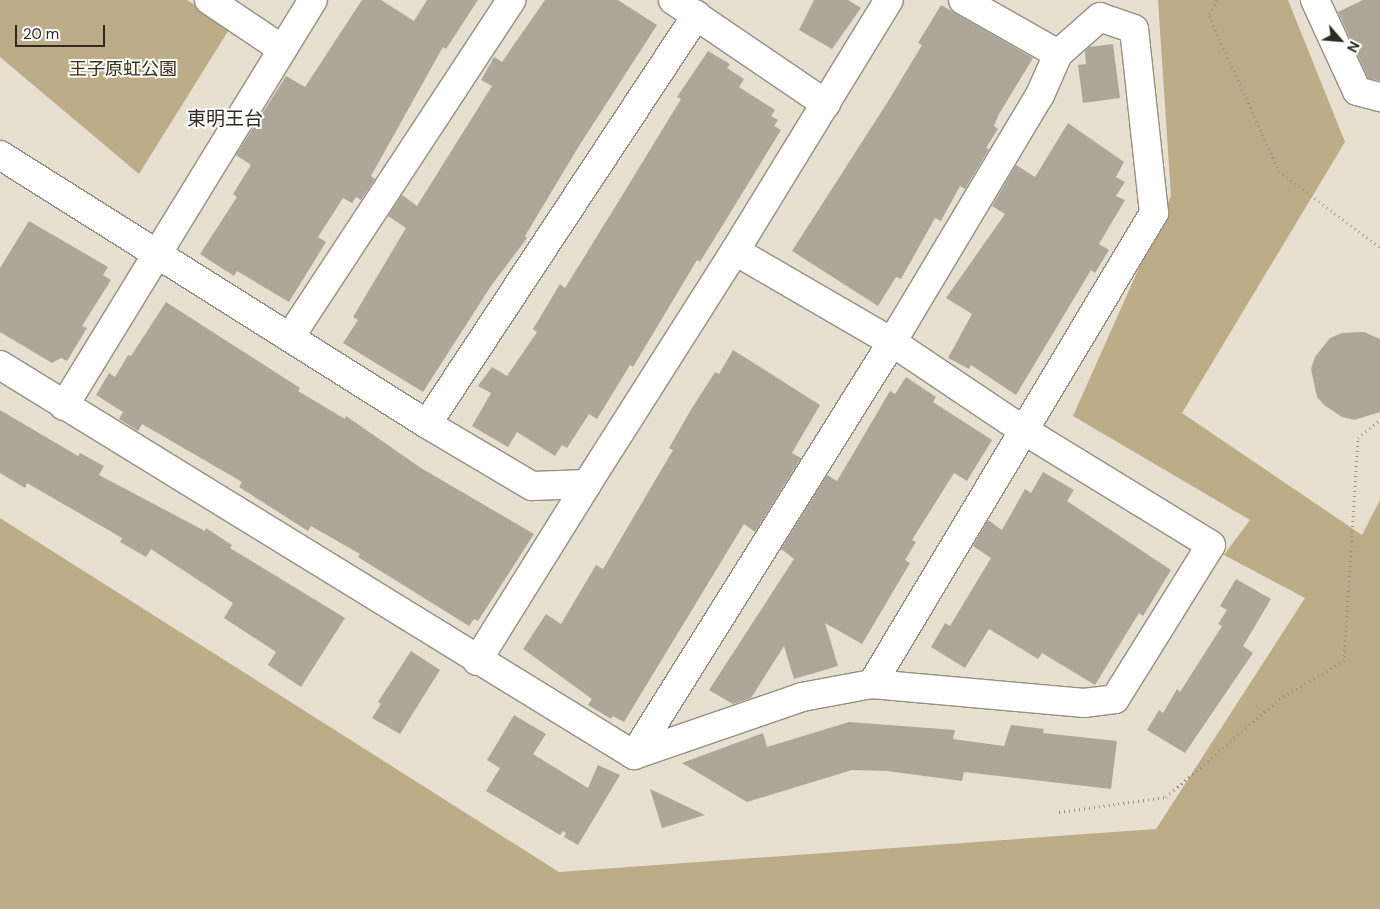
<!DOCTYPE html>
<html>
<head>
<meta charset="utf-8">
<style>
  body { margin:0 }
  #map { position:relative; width:1380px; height:909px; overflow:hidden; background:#e7e0d1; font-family:"DM Sans","Noto Sans JP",sans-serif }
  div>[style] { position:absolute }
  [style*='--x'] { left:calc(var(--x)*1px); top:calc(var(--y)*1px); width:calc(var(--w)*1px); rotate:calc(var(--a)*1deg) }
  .green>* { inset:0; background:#bdac88 }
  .building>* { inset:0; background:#aea799 }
  .path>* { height:3px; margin-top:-1.5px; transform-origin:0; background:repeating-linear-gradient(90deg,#969085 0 1px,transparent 0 5px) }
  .roads { filter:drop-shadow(1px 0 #968f81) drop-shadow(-1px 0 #968f81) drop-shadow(0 1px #968f81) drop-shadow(0 -1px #968f81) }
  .minor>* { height:28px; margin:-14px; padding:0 14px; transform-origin:14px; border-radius:14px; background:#fff }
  span { translate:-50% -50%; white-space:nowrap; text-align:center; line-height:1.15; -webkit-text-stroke:4px #fff; paint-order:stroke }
  .park-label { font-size:18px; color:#392d12 }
  .neighbourhood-label { font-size:19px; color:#2e2b25 }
  .north { position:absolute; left:1315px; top:15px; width:50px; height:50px; -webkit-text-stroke:4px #fff; paint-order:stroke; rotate:117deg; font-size:14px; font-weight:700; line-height:20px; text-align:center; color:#2e2b25 }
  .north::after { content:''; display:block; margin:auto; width:18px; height:22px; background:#2e2b25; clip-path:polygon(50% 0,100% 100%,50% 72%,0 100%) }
  .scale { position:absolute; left:15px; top:25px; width:90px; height:22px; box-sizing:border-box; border:2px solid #2e2b25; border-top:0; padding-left:6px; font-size:15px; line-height:18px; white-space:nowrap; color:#2e2b25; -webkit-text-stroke:4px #fff; paint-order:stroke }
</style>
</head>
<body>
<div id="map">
  <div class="green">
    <i style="clip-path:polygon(0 0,187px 0,230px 28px,139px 174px,0 57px)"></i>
    <i style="clip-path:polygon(1158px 0,1288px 0,1345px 142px,1182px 413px,1362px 535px,1380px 500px,1380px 909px,0 909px,0 518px,559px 872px,1156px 829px,1305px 598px,1224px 555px,1250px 520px,1073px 416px,1171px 196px)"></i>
  </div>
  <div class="building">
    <i style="clip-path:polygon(362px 0,381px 0,414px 21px,427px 0,478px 0,446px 49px,443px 47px,371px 176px,375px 179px,361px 200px,356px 197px,352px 203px,343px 198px,318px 237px,326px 242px,289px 302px,237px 271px,234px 276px,200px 254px,237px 197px,233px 194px,251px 165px,236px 155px,286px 76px,305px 87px)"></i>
    <i style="clip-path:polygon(545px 0,618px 0,657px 25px,579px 146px,525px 236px,527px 238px,491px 286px,423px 392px,343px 343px,358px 320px,353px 317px,406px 228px,388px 216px,402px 195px,417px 206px,492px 86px,481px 80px,494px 57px,502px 62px)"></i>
    <i style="clip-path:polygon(814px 0,848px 0,861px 8px,832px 49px,799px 30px)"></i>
    <i style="clip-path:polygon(1363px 0,1380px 0,1380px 81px,1368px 78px,1338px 12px)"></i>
    <i style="clip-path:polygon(941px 5px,1033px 58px,999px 114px,994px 126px,998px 129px,986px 148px,989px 149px,965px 189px,960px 186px,941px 221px,935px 218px,901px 279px,896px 277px,878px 306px,792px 251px,887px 103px,922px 45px,918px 43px)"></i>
    <i style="clip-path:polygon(1113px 44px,1120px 98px,1083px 103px,1078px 65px,1086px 64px,1085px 51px,1089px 47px)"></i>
    <i style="clip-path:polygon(708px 51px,730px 64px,727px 68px,744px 79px,739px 87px,775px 110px,771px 116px,778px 120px,774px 126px,781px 130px,700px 262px,697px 260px,633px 367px,630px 365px,597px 419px,589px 414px,567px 448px,562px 445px,555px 456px,517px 432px,508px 447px,472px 426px,491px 393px,478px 386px,492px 367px,507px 376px,537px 332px,533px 329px,560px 284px,565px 288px,612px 212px,681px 99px,677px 97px)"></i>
    <i style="clip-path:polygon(1068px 123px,1124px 162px,1116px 177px,1125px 182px,1116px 196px,1125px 200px,1099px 244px,1109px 250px,1095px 273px,1091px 270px,1016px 395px,971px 365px,969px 369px,948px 358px,972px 314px,946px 298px,1005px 214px,992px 206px,1016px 165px,1035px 177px)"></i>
    <i style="clip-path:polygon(29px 221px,108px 267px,103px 275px,111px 280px,82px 326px,87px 328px,67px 361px,61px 358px,52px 363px,0 332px,0 268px)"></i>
    <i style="clip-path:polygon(166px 302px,300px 388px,298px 391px,345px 419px,346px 416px,421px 468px,534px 534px,478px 621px,474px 619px,469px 626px,358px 557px,360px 554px,311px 526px,308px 531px,239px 487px,242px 482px,199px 457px,142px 424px,138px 431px,119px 419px,123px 412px,96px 395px,109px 373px,115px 377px,128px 355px,131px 356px)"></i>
    <i style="clip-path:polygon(1364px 332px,1380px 339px,1380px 412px,1354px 420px,1342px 417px,1324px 405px,1317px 397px,1311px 369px,1315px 357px,1330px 338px,1342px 333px)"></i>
    <i style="clip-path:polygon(733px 350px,820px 405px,792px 453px,801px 458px,755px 532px,744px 524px,624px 722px,613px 716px,611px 719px,588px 705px,592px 699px,523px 649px,546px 614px,561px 624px,596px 565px,603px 569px,673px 450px,669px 448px,692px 408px,715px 372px,719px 374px)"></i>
    <i style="clip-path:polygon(906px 377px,936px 397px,933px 402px,992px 440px,967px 481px,954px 473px,912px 540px,916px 542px,905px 560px,910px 563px,862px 644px,825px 623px,838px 666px,794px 679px,784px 646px,751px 698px,733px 704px,709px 690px,794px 559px,781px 549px,827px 475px,837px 481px,890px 391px,895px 394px)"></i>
    <i style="clip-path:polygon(0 410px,78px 456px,80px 453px,104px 466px,99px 475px,205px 531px,206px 528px,232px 545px,230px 548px,345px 618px,301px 687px,268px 665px,276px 652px,224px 618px,233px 603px,151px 549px,146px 557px,120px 542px,122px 538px,27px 483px,25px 488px,0 473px)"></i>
    <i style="clip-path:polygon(1043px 472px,1074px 490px,1067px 501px,1171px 570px,1143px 616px,1139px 613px,1095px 685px,1042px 653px,1038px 659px,989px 629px,965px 668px,931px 647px,945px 623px,950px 626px,991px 558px,973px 546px,988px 520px,1002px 530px,1025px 489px,1031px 493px)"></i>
    <i style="clip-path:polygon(1236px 579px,1271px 599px,1243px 646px,1253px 653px,1185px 753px,1147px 730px,1159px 710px,1163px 713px,1177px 689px,1180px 692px,1222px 626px,1218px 624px,1227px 610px,1220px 606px)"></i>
    <i style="clip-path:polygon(411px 651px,440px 670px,400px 734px,372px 718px,381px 704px,378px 702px)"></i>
    <i style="clip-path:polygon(514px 715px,546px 734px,533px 754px,588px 788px,598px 765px,620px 775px,578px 845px,564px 837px,566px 833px,563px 831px,560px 835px,486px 791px,500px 768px,487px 760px)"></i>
    <i style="clip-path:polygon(849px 722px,955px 730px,953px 739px,1004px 746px,1011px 725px,1044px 729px,1043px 733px,1117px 741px,1111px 789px,964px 772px,962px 781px,887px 771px,852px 770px,747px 802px,682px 763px,763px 733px,767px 747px)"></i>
    <i style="clip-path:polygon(650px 789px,705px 815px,662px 828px)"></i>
  </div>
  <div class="path">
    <i style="--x:1217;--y:0;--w:18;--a:117"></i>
    <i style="--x:1209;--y:16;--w:170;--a:65.7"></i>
    <i style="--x:1279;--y:171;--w:126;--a:37"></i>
    <i style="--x:1059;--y:812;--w:108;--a:-8"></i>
    <i style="--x:1166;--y:797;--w:150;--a:-40.9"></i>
    <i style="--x:1279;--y:699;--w:75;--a:-30.3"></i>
    <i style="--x:1344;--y:661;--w:223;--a:-86.4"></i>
    <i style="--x:1358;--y:438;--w:28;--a:-39"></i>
  </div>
  <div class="roads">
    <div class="minor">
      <i style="--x:209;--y:0;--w:88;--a:33.9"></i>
      <i style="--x:673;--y:0;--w:185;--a:34.2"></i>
      <i style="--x:1315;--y:0;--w:100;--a:65.2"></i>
      <i style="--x:1357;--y:91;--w:24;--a:15"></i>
      <i style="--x:0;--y:155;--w:505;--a:32.21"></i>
      <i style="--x:427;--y:424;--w:122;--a:30.6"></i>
      <i style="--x:532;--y:486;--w:55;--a:-2.1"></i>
      <i style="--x:587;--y:484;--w:276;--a:-57.6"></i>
      <i style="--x:735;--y:251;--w:294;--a:-58.5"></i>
      <i style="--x:290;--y:337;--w:403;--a:-56.7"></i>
      <i style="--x:0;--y:365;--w:744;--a:31.6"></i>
      <i style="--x:634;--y:755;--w:178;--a:-19"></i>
      <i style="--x:802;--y:697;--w:71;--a:-10.5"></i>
      <i style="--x:872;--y:684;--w:213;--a:5.1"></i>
      <i style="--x:1084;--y:703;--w:31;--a:-7"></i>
      <i style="--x:1115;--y:699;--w:181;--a:-58.1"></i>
      <i style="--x:1211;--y:545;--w:220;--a:-148.5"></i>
      <i style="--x:1023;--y:430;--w:158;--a:-146.1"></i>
      <i style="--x:892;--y:342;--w:181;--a:-149.9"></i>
      <i style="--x:64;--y:406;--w:476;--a:-58.5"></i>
      <i style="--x:427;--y:424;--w:490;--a:-56.6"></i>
      <i style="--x:477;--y:661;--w:208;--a:-58.1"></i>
      <i style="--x:872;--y:684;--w:549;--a:-59.09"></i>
      <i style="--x:1154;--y:213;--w:185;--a:-96.2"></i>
      <i style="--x:1134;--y:29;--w:36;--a:-161"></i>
      <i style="--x:1100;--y:17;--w:56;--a:138.6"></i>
      <i style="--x:1058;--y:54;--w:109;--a:-150.4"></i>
      <i style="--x:634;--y:755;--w:487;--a:-58"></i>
      <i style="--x:892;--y:342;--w:288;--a:-59.1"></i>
      <i style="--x:1040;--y:95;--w:45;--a:-66.3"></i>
    </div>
  </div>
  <div class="park-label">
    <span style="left:123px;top:69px">王子原虹公園</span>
  </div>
  <div class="neighbourhood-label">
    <span style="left:225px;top:119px">東明王台</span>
  </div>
  <div class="north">N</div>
  <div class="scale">20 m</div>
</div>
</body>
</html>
